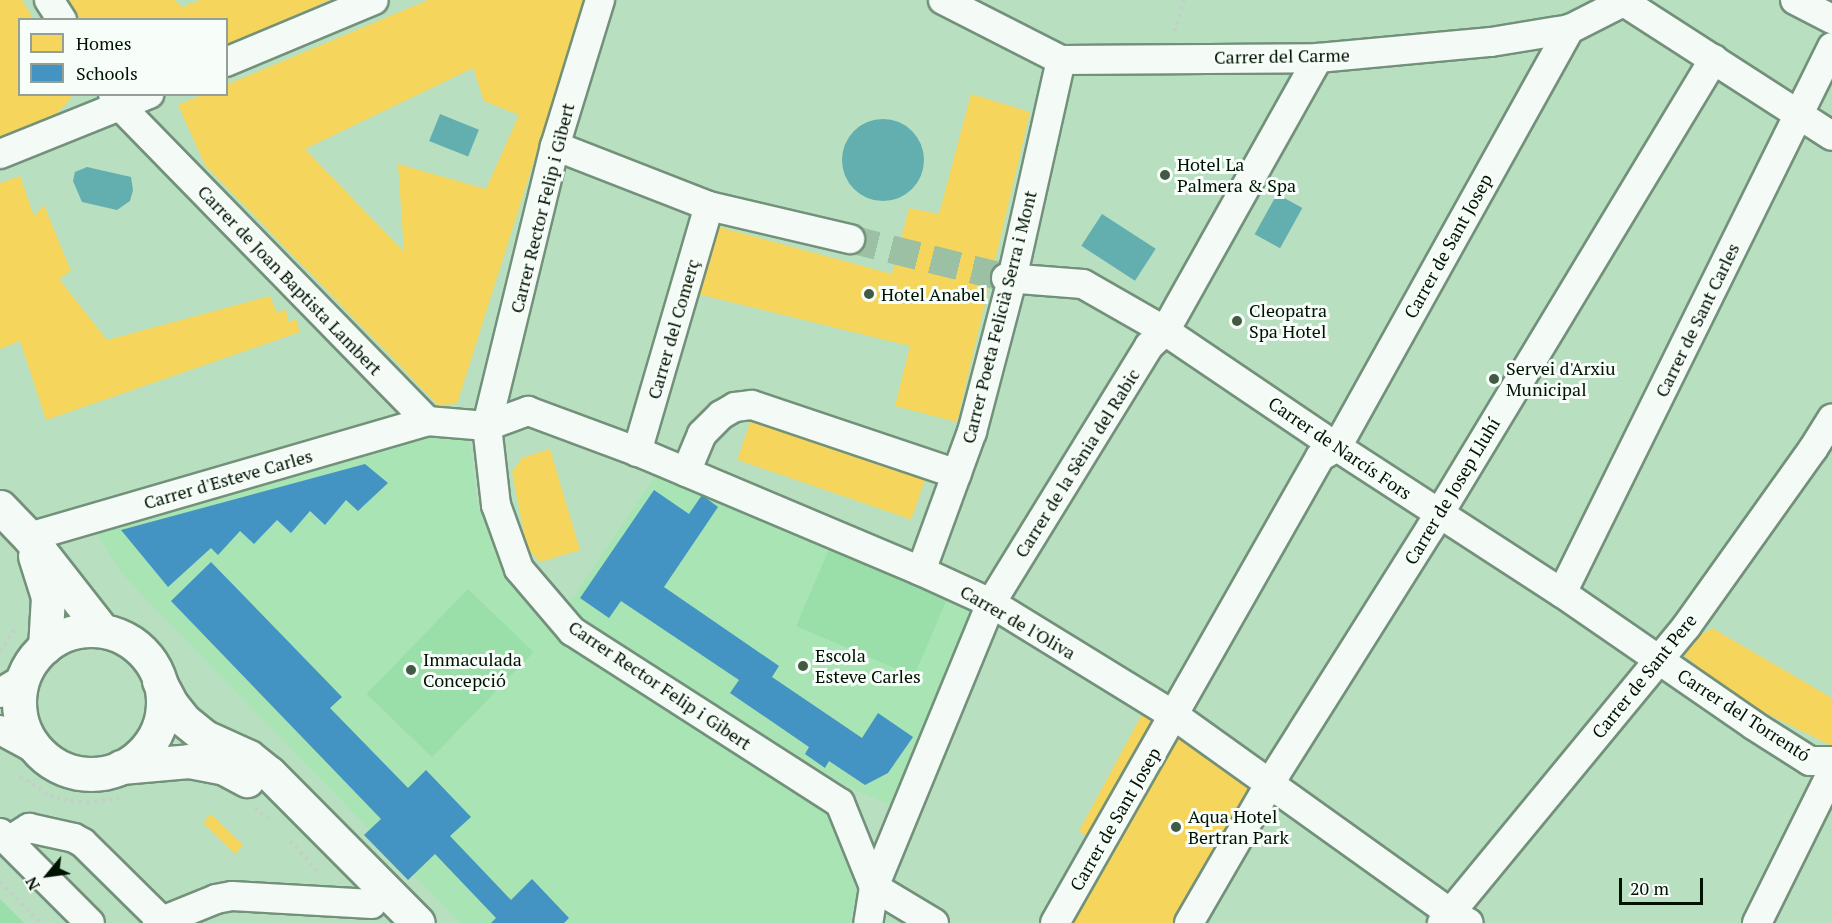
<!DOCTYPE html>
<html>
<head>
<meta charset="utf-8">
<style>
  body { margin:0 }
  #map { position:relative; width:1832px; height:923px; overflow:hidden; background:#b8dfc0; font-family:"PT Serif",serif }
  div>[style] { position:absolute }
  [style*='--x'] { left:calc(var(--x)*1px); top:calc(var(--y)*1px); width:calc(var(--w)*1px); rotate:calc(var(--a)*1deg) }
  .built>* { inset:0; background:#a9e4b5 }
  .green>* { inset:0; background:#9adea9; transform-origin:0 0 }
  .water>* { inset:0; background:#63aeaf; transform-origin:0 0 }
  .round { border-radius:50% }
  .homes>* { inset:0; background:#f6d55c; transform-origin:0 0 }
  .schools>* { inset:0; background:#4393c3 }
  .minor-tunnel>* { height:28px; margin-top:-14px; transform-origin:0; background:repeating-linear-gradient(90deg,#9cc0a4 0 28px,transparent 0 42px) }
  .path>* { height:4px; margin-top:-2px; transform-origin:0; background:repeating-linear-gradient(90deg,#c4d0c7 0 3px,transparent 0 7.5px) }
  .roads { filter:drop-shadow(2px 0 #73917a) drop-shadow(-2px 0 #73917a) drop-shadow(0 2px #73917a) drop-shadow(0 -2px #73917a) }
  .minor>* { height:28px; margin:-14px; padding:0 14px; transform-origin:14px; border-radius:14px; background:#f4faf6 }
  .major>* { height:33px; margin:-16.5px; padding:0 16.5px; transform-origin:16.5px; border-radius:16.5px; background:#f4faf6 }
  .major>.ring { margin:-16.5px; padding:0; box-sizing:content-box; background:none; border:33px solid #f4faf6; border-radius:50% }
  .dots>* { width:16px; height:16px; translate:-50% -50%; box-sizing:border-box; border:3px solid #f7fdf8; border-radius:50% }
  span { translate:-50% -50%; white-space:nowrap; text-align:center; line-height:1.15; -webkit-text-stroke:6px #f7fdf8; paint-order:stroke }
  .street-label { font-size:18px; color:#001202 }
  .poi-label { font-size:18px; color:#001202 }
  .left { translate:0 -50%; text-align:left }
  .legend { position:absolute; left:18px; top:18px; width:210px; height:78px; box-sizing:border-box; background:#f7fdf8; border:2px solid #949f96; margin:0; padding:8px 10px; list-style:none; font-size:18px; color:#001202 }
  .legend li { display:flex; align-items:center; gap:12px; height:30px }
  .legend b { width:30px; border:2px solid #949f96 }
  .north { position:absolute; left:18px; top:845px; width:60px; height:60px; -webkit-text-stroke:4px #f7fdf8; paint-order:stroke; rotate:241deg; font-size:16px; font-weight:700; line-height:24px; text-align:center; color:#001202 }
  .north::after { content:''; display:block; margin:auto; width:21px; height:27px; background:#001202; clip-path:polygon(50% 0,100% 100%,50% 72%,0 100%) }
  .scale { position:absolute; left:1619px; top:878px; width:84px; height:27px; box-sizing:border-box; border:3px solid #001202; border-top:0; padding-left:8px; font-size:18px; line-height:21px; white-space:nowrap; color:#001202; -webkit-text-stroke:4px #f7fdf8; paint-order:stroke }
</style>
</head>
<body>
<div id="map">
  <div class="built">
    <i style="clip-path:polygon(468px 427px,477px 503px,507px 576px,565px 642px,829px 816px,857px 893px,851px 914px,852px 923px,460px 923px,122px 574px,93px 527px)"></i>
    <i style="clip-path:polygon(655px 476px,972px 609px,892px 805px,850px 788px,583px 620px,568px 605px)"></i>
  </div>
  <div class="green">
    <i style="left:829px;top:549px;width:128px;height:84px;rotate:23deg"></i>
    <i style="left:468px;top:589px;width:91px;height:146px;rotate:44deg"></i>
    <i style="clip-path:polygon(0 899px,24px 923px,0 923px)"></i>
  </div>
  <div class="water">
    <i style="left:440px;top:114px;width:42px;height:29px;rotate:22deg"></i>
    <i class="round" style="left:842px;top:119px;width:82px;height:82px"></i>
    <i style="clip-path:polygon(87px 167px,131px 177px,133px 190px,130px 201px,117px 210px,82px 202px,73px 181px,75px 172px)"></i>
    <i style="left:1277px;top:194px;width:29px;height:46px;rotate:29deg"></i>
    <i style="left:1102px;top:214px;width:64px;height:38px;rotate:33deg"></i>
  </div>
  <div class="homes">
    <i style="clip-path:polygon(0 0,22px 0,34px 20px,20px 20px,20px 94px,74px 94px,53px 119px,0 139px)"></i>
    <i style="clip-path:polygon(63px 0,175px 0,182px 7px,200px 0,330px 0,226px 45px,226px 20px,76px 20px)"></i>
    <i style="clip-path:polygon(evenodd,428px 0,585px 0,457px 404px,438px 405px,205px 165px,178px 105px,204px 94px,226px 94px,226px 85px,428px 0,473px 68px,484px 101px,519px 115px,486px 189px,398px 164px,404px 252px,305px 149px,473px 68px)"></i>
    <i style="clip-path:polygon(971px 94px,1030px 112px,957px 422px,895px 406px,910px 346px,685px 291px,704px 223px,892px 274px,909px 208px,939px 214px)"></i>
    <i style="clip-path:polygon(20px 176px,34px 216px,44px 205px,71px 271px,59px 279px,107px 340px,270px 296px,277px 313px,286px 309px,288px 322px,296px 319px,300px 332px,46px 420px,20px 341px,0 349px,0 183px)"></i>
    <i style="left:751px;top:420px;width:184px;height:42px;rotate:19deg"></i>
    <i style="clip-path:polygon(550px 449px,580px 550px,540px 562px,527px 548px,512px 472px,522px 458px)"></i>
    <i style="clip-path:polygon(1712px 628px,1832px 698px,1832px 746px,1743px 702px,1677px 650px)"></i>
    <i style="clip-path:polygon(1146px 707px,1168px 720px,1096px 843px,1079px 831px)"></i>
    <i style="clip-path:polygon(1176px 723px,1262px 786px,1176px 923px,1060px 923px)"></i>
    <i style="left:211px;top:814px;width:45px;height:12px;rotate:44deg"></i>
  </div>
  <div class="schools">
    <i style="clip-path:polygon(365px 464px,388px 483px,358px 511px,346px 500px,325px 525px,310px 511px,291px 533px,277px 520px,254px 544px,240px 531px,218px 555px,211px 548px,168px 587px,121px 530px)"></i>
    <i style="clip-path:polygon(654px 490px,689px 514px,702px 495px,718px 507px,664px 587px,779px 666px,772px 677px,862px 738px,878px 713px,913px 737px,888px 773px,865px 785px,829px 761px,825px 768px,805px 754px,809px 747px,730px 693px,739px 680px,621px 601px,609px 618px,580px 598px)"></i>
    <i style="clip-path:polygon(211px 562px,342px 697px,330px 708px,408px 788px,426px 770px,471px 817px,450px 836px,511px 900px,532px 879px,569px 918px,564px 923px,491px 923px,496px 918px,435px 854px,408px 880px,364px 835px,381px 819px,171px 601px)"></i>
  </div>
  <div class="minor-tunnel">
    <i style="--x:850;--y:239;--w:161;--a:14"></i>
  </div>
  <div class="path">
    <i style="--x:1175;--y:31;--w:32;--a:-74"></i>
    <i style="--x:0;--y:651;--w:27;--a:-56"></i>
    <i style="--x:20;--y:776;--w:36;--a:34"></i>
    <i style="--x:50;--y:796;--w:22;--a:13"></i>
    <i style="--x:71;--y:801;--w:16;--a:7"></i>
    <i style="--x:87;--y:803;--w:32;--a:-9"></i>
    <i style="--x:255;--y:808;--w:17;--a:40"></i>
    <i style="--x:290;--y:841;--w:44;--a:46.8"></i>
    <i style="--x:0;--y:882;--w:57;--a:45.7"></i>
  </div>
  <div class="roads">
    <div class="minor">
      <i style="--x:49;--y:0;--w:24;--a:57"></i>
      <i style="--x:600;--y:0;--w:153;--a:107.1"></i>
      <i style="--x:555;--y:146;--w:288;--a:103.7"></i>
      <i style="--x:487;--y:426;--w:80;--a:83.5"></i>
      <i style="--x:496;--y:505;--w:68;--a:70.2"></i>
      <i style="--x:519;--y:569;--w:82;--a:49.5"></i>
      <i style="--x:572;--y:631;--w:318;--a:32.7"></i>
      <i style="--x:840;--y:803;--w:91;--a:68"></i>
      <i style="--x:874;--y:887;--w:36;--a:99"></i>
      <i style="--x:943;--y:0;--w:132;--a:27"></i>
      <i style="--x:1061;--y:60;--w:257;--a:-0.4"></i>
      <i style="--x:1318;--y:58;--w:174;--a:-5.3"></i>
      <i style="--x:1491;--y:42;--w:80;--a:-9.3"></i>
      <i style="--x:1570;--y:29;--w:64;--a:-27"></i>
      <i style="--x:1795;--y:0;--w:42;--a:27.2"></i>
      <i style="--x:1624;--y:2;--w:247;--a:32.8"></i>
      <i style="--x:226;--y:62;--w:160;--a:-22.7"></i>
      <i style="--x:113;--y:94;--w:15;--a:58"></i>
      <i style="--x:121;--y:107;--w:438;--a:45.7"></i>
      <i style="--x:427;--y:421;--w:60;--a:4.8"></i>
      <i style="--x:487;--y:426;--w:44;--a:-20.1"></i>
      <i style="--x:528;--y:411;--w:126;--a:20.4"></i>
      <i style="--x:646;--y:455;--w:298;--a:22.9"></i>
      <i style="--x:921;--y:571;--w:77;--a:24.6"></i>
      <i style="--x:991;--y:603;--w:216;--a:31.6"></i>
      <i style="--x:1175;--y:716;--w:338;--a:35.6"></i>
      <i style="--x:1450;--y:913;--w:21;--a:28"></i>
      <i style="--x:555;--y:146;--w:165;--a:21.3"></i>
      <i style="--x:709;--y:206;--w:145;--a:13.2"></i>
      <i style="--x:0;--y:154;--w:161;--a:-21.9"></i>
      <i style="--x:1006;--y:278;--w:77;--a:4.5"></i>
      <i style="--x:1083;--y:284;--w:95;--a:29.8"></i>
      <i style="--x:1165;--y:331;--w:187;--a:34.1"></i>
      <i style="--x:1320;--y:436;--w:288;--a:33"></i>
      <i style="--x:1562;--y:593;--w:232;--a:34.6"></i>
      <i style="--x:1753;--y:725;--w:67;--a:32.3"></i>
      <i style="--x:1810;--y:761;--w:22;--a:0"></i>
      <i style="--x:637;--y:452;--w:256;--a:-73.7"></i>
      <i style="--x:686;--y:472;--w:41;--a:-67.2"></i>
      <i style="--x:702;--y:434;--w:27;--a:-45"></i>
      <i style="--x:721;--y:415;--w:16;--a:-30"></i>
      <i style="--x:735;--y:407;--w:17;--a:-7"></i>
      <i style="--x:752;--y:405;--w:216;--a:18.6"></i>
      <i style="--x:29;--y:537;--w:415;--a:-16.2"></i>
      <i style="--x:921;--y:571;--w:148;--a:-69.9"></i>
      <i style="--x:972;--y:432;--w:158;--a:-75.3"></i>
      <i style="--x:1012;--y:279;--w:224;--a:-77.4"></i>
      <i style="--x:1562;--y:593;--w:609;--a:-63.69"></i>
      <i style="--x:0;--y:693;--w:27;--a:-31"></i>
      <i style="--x:0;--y:730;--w:42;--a:28.4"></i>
      <i style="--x:0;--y:833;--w:127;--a:45"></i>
      <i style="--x:8;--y:841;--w:25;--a:-32"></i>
      <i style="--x:29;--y:828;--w:46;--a:12.5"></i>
      <i style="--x:74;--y:838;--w:10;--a:29"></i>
      <i style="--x:83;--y:843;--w:111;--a:44.6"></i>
      <i style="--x:157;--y:923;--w:64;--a:-22.1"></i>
      <i style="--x:216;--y:899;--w:16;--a:-11"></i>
      <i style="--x:232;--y:896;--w:140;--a:3.3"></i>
      <i style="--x:934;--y:923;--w:70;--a:-149"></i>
      <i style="--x:874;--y:887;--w:307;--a:-67.6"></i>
      <i style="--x:991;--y:603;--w:302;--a:-58.4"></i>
      <i style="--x:1149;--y:346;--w:22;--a:-43"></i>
      <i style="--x:1165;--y:331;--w:313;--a:-60.7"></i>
      <i style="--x:1055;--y:923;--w:536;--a:-60.37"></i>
      <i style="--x:1320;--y:457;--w:20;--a:-30"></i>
      <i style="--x:1337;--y:447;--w:479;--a:-60.9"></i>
      <i style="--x:1189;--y:923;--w:162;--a:-59.9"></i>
      <i style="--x:1270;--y:783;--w:300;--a:-57.8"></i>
      <i style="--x:1430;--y:529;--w:549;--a:-58.86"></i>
      <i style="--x:1442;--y:923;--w:384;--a:-50.5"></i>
      <i style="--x:1686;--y:627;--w:219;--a:-54.5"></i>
      <i style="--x:1813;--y:449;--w:36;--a:-58"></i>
      <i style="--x:1757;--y:923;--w:169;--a:-63.6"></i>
    </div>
    <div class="major">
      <i style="--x:0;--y:507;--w:42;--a:46"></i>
      <i style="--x:29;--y:537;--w:118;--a:51.9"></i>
      <i style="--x:35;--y:556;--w:43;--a:72.4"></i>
      <i style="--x:48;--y:597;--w:50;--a:93.4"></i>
      <i class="ring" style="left:19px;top:630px;width:111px;height:111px"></i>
      <i style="--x:159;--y:681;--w:27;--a:62"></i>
      <i style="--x:172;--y:705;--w:19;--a:51"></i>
      <i style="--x:184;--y:720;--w:27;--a:39"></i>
      <i style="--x:205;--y:737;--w:48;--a:24.4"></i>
      <i style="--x:249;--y:757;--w:26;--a:39"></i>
      <i style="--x:269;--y:773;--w:211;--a:45.2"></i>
      <i style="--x:121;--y:767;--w:68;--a:-5"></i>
      <i style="--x:189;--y:761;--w:36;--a:11"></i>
      <i style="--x:224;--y:768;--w:26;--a:28"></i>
    </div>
  </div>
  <div class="dots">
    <i style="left:1165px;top:175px;background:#405a44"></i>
    <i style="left:869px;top:294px;background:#405a44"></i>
    <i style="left:1237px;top:321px;background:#405a44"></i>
    <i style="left:1494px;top:379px;background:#405a44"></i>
    <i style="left:803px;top:666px;background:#405a44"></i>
    <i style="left:411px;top:670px;background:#405a44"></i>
    <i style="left:1176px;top:827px;background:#405a44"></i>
  </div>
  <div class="street-label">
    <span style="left:1282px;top:56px;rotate:-1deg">Carrer del Carme</span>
    <span style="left:542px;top:208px;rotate:-76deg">Carrer Rector Felip i Gibert</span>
    <span style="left:1448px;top:246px;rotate:-61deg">Carrer de Sant Josep</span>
    <span style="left:290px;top:280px;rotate:46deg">Carrer de Joan Baptista Lambert</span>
    <span style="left:999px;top:317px;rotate:-76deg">Carrer Poeta Felicià Serra i Mont</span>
    <span style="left:1697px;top:320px;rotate:-64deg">Carrer de Sant Carles</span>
    <span style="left:673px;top:329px;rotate:-74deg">Carrer del Comerç</span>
    <span style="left:1340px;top:448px;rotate:34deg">Carrer de Narcís Fors</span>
    <span style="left:1077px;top:463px;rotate:-58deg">Carrer de la Sènia del Rabic</span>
    <span style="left:228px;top:479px;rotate:-16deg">Carrer d'Esteve Carles</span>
    <span style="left:1452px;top:491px;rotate:-59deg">Carrer de Josep Lluhí</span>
    <span style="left:1018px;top:622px;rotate:30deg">Carrer de l'Oliva</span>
    <span style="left:1644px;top:676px;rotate:-51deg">Carrer de Sant Pere</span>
    <span style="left:660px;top:685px;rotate:34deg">Carrer Rector Felip i Gibert</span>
    <span style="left:1744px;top:715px;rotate:33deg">Carrer del Torrentó</span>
    <span style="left:1115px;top:819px;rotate:-60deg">Carrer de Sant Josep</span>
  </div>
  <div class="poi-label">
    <span class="left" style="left:1177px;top:175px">Hotel La<br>Palmera &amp; Spa</span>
    <span class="left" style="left:881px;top:294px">Hotel Anabel</span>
    <span class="left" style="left:1249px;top:321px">Cleopatra<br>Spa Hotel</span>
    <span class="left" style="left:1506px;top:379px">Servei d'Arxiu<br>Municipal</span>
    <span class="left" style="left:815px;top:666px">Escola<br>Esteve Carles</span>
    <span class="left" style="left:423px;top:670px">Immaculada<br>Concepció</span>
    <span class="left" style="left:1188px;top:827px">Aqua Hotel<br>Bertran Park</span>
  </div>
  <ul class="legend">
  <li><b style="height:16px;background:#f6d55c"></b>Homes</li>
  <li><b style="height:16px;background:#4393c3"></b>Schools</li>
  </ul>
  <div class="north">N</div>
  <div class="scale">20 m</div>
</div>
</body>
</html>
